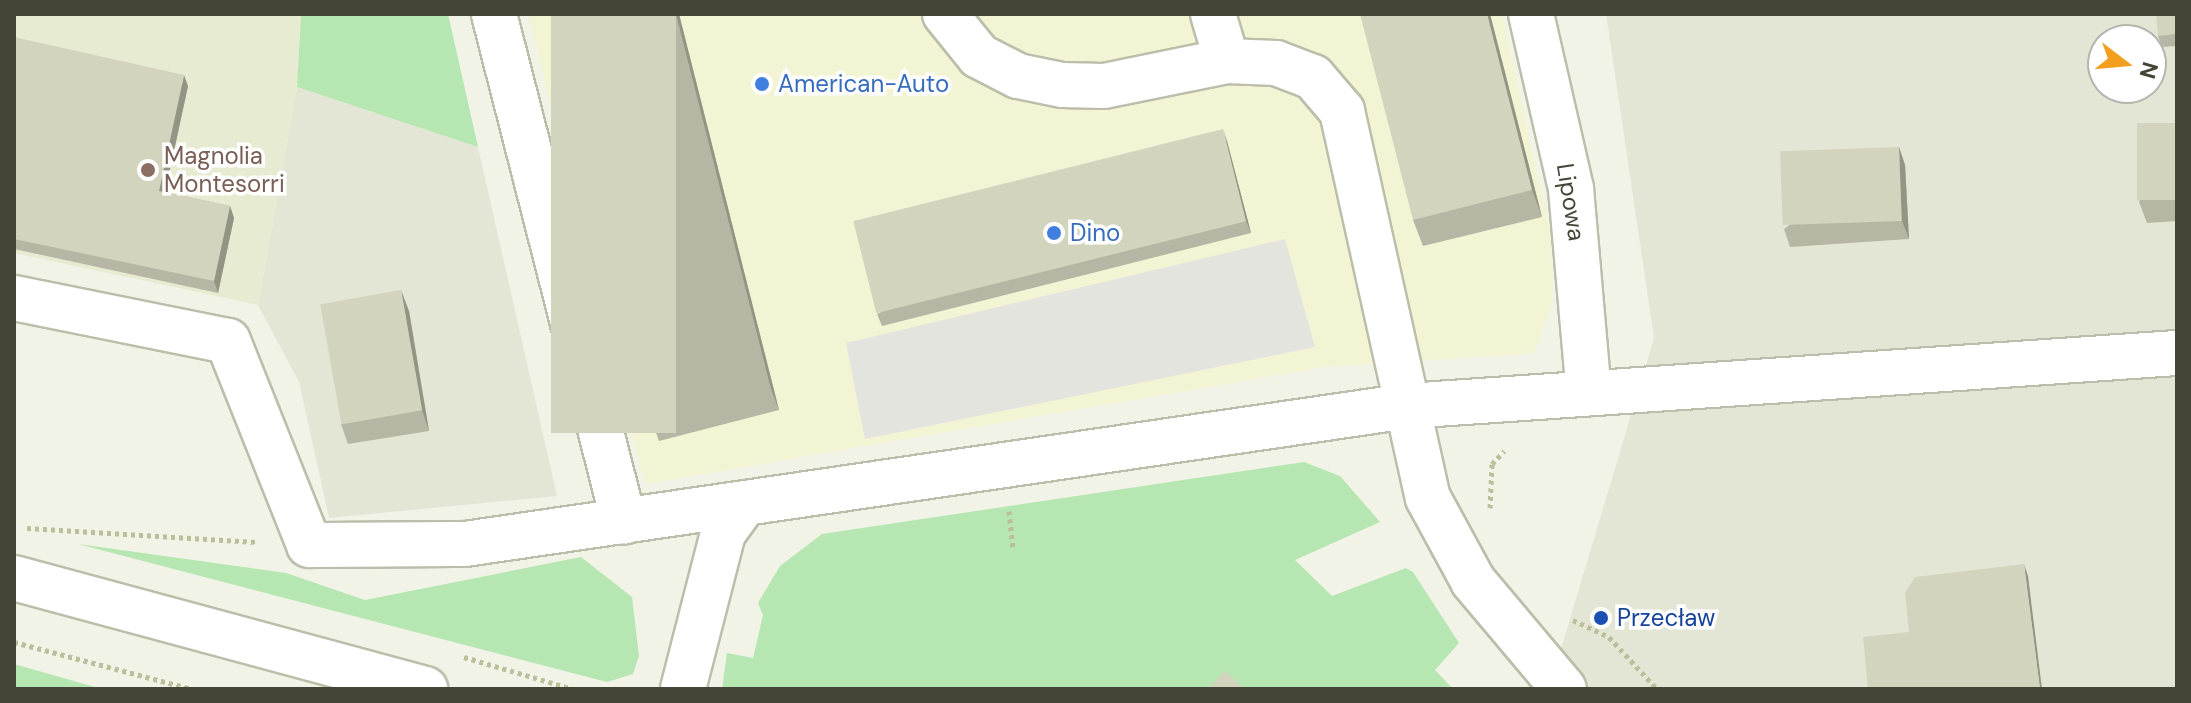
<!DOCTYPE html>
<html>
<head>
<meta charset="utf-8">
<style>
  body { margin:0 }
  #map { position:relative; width:2191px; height:703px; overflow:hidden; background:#f1f3e7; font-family:"DM Sans",sans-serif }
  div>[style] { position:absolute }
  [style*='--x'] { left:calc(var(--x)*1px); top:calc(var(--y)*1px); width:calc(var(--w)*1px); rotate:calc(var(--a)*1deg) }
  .residential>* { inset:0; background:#e4e6d5 }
  .commercial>* { inset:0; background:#f3f4d3 }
  .education>* { inset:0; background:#e7ebd1 }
  .green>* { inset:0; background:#b6e6b1 }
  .parking>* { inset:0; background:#e4e4df }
  .path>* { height:5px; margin-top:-2.5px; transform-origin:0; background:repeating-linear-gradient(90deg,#bcbf9b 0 4px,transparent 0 8px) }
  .roads { filter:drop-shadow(2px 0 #bbbeaa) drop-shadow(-2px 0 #bbbeaa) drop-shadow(0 2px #bbbeaa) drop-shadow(0 -2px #bbbeaa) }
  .minor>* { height:44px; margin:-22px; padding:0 22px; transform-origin:22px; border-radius:22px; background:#fff }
  .wall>* { inset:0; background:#b5b6a3 }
  .shaded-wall>* { inset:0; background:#949484 }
  .building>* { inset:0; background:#d3d4bd; transform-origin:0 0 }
  .dots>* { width:22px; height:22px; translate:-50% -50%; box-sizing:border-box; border:4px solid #fff; border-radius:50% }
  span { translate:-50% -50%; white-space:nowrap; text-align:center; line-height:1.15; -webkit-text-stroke:7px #fff; paint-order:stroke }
  .shop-label { font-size:24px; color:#366cbe }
  .left { translate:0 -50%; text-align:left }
  .education-label { font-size:24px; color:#785e54 }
  .street-label { font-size:24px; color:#444536 }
  .transit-label { font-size:24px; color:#164399 }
  .frame { position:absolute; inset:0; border:16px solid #444536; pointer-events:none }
  .north { position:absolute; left:2087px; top:24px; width:80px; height:80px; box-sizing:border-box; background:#fff; border:2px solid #b4b5af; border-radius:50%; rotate:106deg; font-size:22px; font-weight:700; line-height:32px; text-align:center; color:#444536 }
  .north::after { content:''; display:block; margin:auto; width:28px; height:36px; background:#f29e1f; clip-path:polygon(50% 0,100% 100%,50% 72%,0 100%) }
</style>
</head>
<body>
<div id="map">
  <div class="residential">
    <i style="clip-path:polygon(evenodd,1606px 14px,2177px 14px,2177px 689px,1549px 689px,1654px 338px,1606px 14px,2103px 40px,2151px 40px,2151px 88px,2103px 88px,2103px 40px)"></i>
    <i style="clip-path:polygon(297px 87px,478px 147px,557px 496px,329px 518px,299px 382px,258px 305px)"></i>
  </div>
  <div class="commercial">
    <i style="clip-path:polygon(528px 14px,1502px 14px,1551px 235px,1552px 304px,1534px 353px,1324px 367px,645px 484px)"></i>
  </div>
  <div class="education">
    <i style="clip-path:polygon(14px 14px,301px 14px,297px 87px,258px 305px,14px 253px)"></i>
  </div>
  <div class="green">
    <i style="clip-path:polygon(301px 14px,448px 14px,478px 147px,297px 87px)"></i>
    <i style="clip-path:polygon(1304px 462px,1340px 476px,1380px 522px,1295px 560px,1332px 596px,1406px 568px,1413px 572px,1459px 643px,1435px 670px,1453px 689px,722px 689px,727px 653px,753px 658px,763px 615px,758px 603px,780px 566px,822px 534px)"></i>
    <i style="clip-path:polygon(78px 544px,286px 573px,365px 600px,581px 557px,632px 597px,639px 656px,633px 674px,607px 682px)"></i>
    <i style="clip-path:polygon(14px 664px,102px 689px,14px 689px)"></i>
  </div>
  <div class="parking">
    <i style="clip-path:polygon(1285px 239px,1315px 347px,865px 439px,846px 343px)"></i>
  </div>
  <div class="path">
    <i style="--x:1490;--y:508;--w:44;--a:-87.4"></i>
    <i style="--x:1492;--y:464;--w:18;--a:-47"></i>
    <i style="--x:1009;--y:511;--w:39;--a:84"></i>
    <i style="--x:27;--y:528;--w:230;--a:3.5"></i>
    <i style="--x:1573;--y:620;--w:40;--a:25"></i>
    <i style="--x:1609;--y:637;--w:71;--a:47.3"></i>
    <i style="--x:14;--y:642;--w:184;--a:14.8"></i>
    <i style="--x:464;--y:657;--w:114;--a:16.4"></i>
  </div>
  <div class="roads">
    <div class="minor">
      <i style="--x:494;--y:14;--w:524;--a:75.65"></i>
      <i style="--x:945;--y:14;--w:54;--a:51"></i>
      <i style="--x:979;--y:56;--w:44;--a:27.1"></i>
      <i style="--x:1018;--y:76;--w:45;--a:11.6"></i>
      <i style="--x:1062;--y:85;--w:42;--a:1.4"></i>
      <i style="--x:1104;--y:86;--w:126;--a:-11.5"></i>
      <i style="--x:1213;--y:14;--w:49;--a:73.4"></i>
      <i style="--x:1227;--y:61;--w:49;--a:2.3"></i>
      <i style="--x:1276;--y:63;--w:40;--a:21"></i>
      <i style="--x:1313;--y:77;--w:45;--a:49.5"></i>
      <i style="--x:1342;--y:111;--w:396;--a:77.5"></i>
      <i style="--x:1428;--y:498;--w:94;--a:61.5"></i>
      <i style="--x:1473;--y:581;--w:141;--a:49.9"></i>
      <i style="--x:1531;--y:14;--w:180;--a:77.1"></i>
      <i style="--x:1571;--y:189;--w:205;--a:85"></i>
      <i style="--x:14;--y:298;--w:218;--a:11.4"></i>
      <i style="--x:228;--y:341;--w:219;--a:68.3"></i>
      <i style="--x:309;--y:545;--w:156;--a:-0.4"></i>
      <i style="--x:465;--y:544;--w:952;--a:-8.33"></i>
      <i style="--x:1407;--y:406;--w:772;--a:-3.94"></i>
      <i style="--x:14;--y:578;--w:426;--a:15.1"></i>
      <i style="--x:683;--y:689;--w:161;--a:-75.6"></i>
      <i style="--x:723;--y:533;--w:36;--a:-54"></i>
    </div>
  </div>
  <div class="wall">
    <i style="clip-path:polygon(551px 14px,679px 14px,779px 410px,659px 441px,652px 421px)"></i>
    <i style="clip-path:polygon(1490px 14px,1542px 217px,1423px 246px,1413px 220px)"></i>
    <i style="clip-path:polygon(2177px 14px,2177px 46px,2162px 47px,2158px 36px)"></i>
    <i style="clip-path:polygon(14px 37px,188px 86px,165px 192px,230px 206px,234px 218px,218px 293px,14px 249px)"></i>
    <i style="clip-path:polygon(2177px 123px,2177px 221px,2147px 223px,2139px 202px)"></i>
    <i style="clip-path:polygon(1227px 141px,1251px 233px,882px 326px,877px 314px)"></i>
    <i style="clip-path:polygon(1899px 147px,1905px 165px,1909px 239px,1790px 247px,1784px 229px)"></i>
    <i style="clip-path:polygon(409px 311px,429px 431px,348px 444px,341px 424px)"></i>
  </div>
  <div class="shaded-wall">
    <i style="clip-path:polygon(676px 14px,679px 14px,779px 410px,771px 389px)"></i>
    <i style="clip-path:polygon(1487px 14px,1490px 14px,1542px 217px,1532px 190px)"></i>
    <i style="clip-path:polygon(184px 75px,188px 86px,163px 202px,159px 191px)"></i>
    <i style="clip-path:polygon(1223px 129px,1227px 141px,1251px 233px,1246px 221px)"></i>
    <i style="clip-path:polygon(1899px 147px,1905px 165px,1909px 239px,1902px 221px)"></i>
    <i style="clip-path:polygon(230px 206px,234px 218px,218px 293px,214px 281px)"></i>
    <i style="clip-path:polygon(401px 290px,409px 311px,429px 431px,422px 410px)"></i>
    <i style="clip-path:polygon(2024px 564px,2028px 576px,2042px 689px,2040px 689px)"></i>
  </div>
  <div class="building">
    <i style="left:551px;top:14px;width:125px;height:419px"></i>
    <i style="clip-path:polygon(1360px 14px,1487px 14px,1532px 190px,1413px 220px)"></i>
    <i style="clip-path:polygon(2156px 14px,2177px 14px,2177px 34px,2158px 36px)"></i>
    <i style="clip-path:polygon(14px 37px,184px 75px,159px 191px,230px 206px,214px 281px,14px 239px)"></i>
    <i style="left:2177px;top:123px;width:77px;height:40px;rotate:90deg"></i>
    <i style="left:1223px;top:129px;width:95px;height:381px;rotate:76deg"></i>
    <i style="left:1899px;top:147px;width:74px;height:119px;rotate:88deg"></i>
    <i style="left:401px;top:290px;width:122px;height:82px;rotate:80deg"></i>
    <i style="clip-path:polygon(2024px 564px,2040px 689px,1868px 689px,1863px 637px,1909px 632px,1905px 593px,1915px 577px)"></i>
    <i style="clip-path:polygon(1225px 671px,1245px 689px,1208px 689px)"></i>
  </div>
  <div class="dots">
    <i style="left:762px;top:84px;background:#3f7fe0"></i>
    <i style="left:148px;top:170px;background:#8d6e63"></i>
    <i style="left:1054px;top:233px;background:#3f7fe0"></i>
    <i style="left:1601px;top:618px;background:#1a4fb4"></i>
  </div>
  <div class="shop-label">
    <span class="left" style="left:778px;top:84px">American-Auto</span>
    <span class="left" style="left:1070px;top:233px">Dino</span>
  </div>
  <div class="education-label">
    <span class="left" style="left:164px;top:170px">Magnolia<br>Montesorri</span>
  </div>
  <div class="street-label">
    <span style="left:1571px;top:202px;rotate:81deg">Lipowa</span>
  </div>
  <div class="transit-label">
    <span class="left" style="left:1617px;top:618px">Przecław</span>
  </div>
  <div class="frame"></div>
  <div class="north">N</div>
</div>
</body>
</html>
